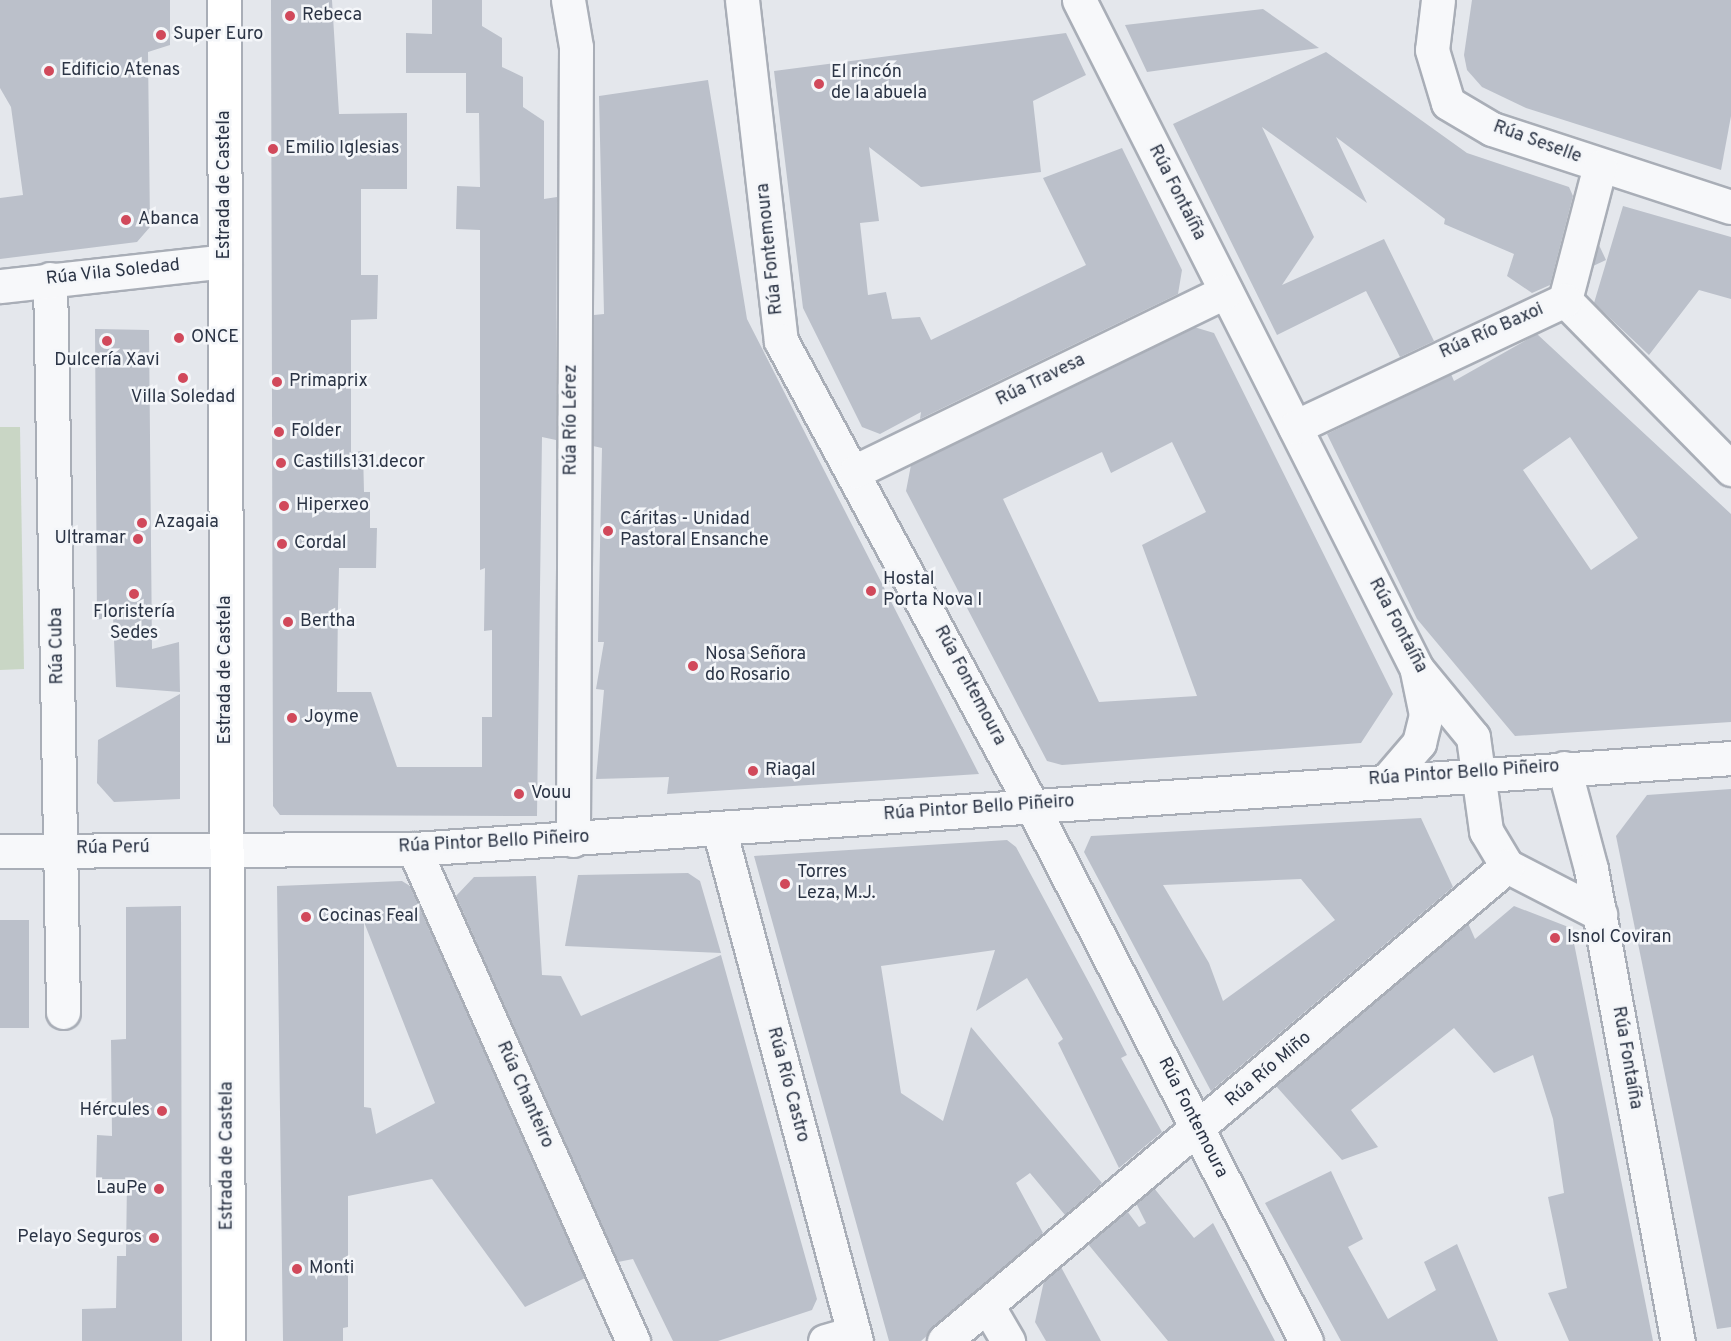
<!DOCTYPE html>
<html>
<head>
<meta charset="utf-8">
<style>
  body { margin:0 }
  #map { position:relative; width:1731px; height:1341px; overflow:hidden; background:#e4e7ec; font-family:Overpass,sans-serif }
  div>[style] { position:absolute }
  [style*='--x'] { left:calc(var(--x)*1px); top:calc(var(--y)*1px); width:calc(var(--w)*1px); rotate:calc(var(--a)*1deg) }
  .green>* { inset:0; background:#c9d6c5 }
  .building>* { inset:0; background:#bbc0ca; transform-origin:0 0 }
  .roads { filter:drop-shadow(2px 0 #a9aeb7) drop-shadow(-2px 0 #a9aeb7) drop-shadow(0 2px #a9aeb7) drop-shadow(0 -2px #a9aeb7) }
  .minor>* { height:33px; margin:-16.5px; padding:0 16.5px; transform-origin:16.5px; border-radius:16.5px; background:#f7f8fa }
  .major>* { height:33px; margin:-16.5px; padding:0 16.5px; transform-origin:16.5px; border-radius:16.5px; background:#fff }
  .dots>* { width:16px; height:16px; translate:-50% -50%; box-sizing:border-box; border:3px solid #f4f6f9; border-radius:50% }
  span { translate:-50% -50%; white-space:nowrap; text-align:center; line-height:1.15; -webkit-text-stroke:5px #f4f6f9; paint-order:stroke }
  .poi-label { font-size:18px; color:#2b3445 }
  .left { translate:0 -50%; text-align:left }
  .right { translate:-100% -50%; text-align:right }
  .street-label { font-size:18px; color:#2b3445 }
</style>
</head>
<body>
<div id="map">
  <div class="green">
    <i style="clip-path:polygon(0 427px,20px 427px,24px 669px,0 670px)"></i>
  </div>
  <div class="building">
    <i style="clip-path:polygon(0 0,170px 0,170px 45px,148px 52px,150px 227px,137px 242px,0 259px,0 198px,23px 195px,11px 107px,0 88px)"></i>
    <i style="clip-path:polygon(271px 0,332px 0,339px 114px,407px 113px,407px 189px,361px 189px,361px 275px,378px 275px,377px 319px,351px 320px,351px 452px,363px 451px,364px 492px,370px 492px,370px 528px,377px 528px,376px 568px,339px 568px,338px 606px,337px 692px,371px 692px,397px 767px,482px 767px,482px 717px,492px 717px,492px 630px,484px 631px,485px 568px,480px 570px,480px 230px,456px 229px,457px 186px,480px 187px,479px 113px,466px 113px,466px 73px,406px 73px,406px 33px,432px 34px,432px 0,482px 0,482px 26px,502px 38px,502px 67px,523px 77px,523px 107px,544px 121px,544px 199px,557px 197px,556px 440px,542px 437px,537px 816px,280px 815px,273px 806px)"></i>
    <i style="clip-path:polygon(1472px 0,1731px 0,1731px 116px,1721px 170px,1526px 108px,1482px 87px,1467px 70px,1464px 55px)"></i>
    <i style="clip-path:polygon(1263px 9px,1319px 48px,1147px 72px,1125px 25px)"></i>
    <i style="clip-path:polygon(1066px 33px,1086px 75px,1033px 101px,1041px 172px,921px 187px,869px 147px,879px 221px,860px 223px,868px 295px,886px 292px,892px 319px,920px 317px,931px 340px,1086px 265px,1043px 178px,1122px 148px,1182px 270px,1178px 294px,920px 419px,921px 412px,880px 434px,862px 427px,803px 308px,774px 71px)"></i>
    <i style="clip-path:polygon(1326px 52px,1467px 153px,1569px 187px,1573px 196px,1550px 285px,1532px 293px,1507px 276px,1514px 254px,1444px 224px,1445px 219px,1336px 137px,1367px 203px,1262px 127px,1314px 237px,1282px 285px,1384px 239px,1434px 341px,1400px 357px,1366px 291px,1277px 335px,1173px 124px)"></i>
    <i style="clip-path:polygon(708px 80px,747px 319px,979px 774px,667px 794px,669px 777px,596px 779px,604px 690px,596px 689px,604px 642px,598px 642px,602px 448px,593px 446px,594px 315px,604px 314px,599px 96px)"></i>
    <i style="clip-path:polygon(1623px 206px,1731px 237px,1731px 299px,1699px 290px,1649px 355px,1594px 303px)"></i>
    <i style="clip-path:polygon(1599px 245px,1606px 260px,1593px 266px)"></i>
    <i style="clip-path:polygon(evenodd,1194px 327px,1214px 333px,1393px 694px,1361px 743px,1062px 765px,1047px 761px,906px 491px,911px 465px,1194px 327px,1172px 442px,1206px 512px,1142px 545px,1197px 696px,1099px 702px,1003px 499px,1102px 452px,1111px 473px,1172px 442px)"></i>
    <i style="clip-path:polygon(95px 329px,149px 330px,152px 649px,179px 642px,180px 692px,116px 687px,113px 616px,97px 620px)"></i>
    <i style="clip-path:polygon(evenodd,1537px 334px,1731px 514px,1731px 722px,1515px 736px,1417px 619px,1327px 434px,1451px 374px,1454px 381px,1537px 334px,1570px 437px,1638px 538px,1591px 570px,1523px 470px,1570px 437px)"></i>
    <i style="clip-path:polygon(180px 694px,180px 799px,114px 802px,97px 783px,98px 740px)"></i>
    <i style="clip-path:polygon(1731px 789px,1731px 1327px,1717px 1329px,1616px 836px,1647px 795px)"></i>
    <i style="clip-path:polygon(evenodd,1421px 818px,1453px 887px,1211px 1091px,1084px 852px,1091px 836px,1421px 818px,1301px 879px,1335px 920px,1223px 1001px,1209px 963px,1163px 885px,1301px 879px)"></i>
    <i style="clip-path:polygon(1007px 840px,1016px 847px,1093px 990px,1127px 1055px,1121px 1058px,1162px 1132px,1119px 1168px,1058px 1043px,1063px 1039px,1027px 978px,976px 1011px,995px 950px,881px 966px,901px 1093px,943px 1121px,971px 1027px,1102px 1183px,1065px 1215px,1030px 1173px,1016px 1183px,1043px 1233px,921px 1341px,889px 1341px,754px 856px)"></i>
    <i style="clip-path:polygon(688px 873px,700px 881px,721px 953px,565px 946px,578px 875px)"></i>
    <i style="clip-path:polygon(536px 876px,542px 975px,561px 976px,581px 1016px,721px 955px,817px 1299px,812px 1310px,718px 1341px,673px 1341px,633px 1259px,618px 1262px,456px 896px,474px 877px)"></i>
    <i style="clip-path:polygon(evenodd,402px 881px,410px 886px,585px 1278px,525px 1307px,432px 1179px,348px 1196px,348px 1327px,343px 1328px,343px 1341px,283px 1341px,277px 886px,402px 881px,364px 922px,435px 1103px,376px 1134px,371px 1108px,364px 1107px,364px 922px)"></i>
    <i style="clip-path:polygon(181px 906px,182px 1341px,82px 1341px,82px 1309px,116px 1308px,117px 1256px,126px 1256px,127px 1179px,96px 1179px,97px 1135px,112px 1136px,111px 1040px,126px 1039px,126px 907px)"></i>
    <i style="clip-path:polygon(1514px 906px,1571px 928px,1653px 1341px,1569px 1341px,1548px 1293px,1567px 1288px,1548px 1197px,1564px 1193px,1553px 1119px,1533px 1055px,1494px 1073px,1454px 1028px,1351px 1110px,1378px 1147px,1342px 1160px,1276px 1086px,1468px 923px,1475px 939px)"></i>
    <i style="left:0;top:920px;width:29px;height:108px"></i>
    <i style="clip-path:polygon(1331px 1171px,1363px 1239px,1348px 1247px,1388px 1319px,1436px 1290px,1424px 1262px,1457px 1244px,1498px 1341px,1341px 1341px,1265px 1203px)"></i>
    <i style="clip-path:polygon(1154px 1188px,1194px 1238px,1213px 1223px,1275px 1341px,1168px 1341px,1088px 1244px,1127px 1211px,1139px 1227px,1146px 1223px,1136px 1203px)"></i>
    <i style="clip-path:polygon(1061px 1267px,1101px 1341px,1046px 1341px,1035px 1322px,1044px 1281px)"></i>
  </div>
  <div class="roads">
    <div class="minor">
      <i style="--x:568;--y:0;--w:48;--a:80.3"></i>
      <i style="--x:576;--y:47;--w:793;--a:90.22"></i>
      <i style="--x:742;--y:0;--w:343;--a:83.5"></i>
      <i style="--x:781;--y:341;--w:526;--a:61.63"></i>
      <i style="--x:1031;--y:804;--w:603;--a:62.88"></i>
      <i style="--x:1079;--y:0;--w:750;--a:63.2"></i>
      <i style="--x:1417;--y:669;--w:88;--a:50.5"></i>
      <i style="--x:1473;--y:737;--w:95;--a:82.1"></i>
      <i style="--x:1486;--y:831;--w:41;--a:59"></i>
      <i style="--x:1507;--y:866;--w:105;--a:27.3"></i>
      <i style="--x:1438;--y:0;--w:50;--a:96.8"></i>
      <i style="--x:1432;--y:50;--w:55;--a:73.2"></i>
      <i style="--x:1448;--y:103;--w:51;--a:30.6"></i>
      <i style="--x:1492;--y:129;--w:251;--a:18.1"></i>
      <i style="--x:50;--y:279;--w:733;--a:88.98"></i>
      <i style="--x:0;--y:286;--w:226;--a:-6.3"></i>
      <i style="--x:1565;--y:300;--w:237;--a:45.5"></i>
      <i style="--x:1565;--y:300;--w:138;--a:-75.4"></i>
      <i style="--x:1295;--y:427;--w:298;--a:-25.2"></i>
      <i style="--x:856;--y:471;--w:411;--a:-25.9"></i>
      <i style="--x:1564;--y:768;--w:105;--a:75"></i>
      <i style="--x:1591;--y:869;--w:480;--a:79.6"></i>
      <i style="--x:1388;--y:779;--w:48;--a:-49.3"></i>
      <i style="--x:1419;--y:743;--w:29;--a:-76"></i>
      <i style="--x:1426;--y:715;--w:45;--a:-101.6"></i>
      <i style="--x:719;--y:829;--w:530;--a:75.02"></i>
      <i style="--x:414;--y:849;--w:539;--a:66.01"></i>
      <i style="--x:0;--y:851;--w:414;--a:-0.3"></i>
      <i style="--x:414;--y:849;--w:1320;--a:-3.95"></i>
      <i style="--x:987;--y:1305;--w:42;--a:59.7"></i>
      <i style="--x:825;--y:1341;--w:29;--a:-16"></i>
      <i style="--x:944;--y:1341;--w:737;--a:-40.15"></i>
    </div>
    <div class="major">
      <i style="--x:224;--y:0;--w:1341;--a:89.83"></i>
    </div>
  </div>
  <div class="dots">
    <i style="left:290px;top:16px;background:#d1495b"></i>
    <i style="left:161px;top:35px;background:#d1495b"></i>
    <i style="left:49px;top:71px;background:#d1495b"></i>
    <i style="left:819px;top:84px;background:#d1495b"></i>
    <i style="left:273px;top:149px;background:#d1495b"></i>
    <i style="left:126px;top:220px;background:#d1495b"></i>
    <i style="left:179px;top:338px;background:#d1495b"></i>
    <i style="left:107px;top:341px;background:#d1495b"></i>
    <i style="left:183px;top:378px;background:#d1495b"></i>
    <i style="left:277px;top:382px;background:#d1495b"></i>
    <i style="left:279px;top:432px;background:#d1495b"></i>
    <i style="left:281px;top:463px;background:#d1495b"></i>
    <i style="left:284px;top:506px;background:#d1495b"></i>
    <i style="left:142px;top:523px;background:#d1495b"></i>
    <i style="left:608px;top:531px;background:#d1495b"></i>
    <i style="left:138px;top:539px;background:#d1495b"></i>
    <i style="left:282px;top:544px;background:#d1495b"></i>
    <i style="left:871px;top:591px;background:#d1495b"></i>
    <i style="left:134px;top:594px;background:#d1495b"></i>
    <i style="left:288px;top:622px;background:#d1495b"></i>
    <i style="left:693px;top:666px;background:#d1495b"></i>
    <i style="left:292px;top:718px;background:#d1495b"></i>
    <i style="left:753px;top:771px;background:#d1495b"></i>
    <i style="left:519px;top:794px;background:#d1495b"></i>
    <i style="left:785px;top:884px;background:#d1495b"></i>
    <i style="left:306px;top:917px;background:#d1495b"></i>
    <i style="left:1555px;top:938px;background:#d1495b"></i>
    <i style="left:162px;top:1111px;background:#d1495b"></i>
    <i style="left:159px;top:1189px;background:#d1495b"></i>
    <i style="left:154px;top:1238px;background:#d1495b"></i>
    <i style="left:297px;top:1269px;background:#d1495b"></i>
  </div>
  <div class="poi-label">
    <span class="left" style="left:302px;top:16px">Rebeca</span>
    <span class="left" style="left:173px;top:35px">Super Euro</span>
    <span class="left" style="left:61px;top:71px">Edificio Atenas</span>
    <span class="left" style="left:831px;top:84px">El rincón<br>de la abuela</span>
    <span class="left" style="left:285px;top:149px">Emilio Iglesias</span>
    <span class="left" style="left:138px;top:220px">Abanca</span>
    <span class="left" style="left:191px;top:338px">ONCE</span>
    <span style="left:107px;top:361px">Dulcería Xavi</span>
    <span class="left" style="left:289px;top:382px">Primaprix</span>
    <span style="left:183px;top:398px">Villa Soledad</span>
    <span class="left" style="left:291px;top:432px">Folder</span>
    <span class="left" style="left:293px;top:463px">Castills131.decor</span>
    <span class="left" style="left:296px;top:506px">Hiperxeo</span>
    <span class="left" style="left:620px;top:531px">Cáritas - Unidad<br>Pastoral Ensanche</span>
    <span class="left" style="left:154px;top:523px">Azagaia</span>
    <span class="right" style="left:126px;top:539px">Ultramar</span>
    <span class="left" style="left:294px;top:544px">Cordal</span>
    <span class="left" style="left:883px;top:591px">Hostal<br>Porta Nova I</span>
    <span style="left:134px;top:624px">Floristería<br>Sedes</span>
    <span class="left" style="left:300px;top:622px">Bertha</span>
    <span class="left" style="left:705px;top:666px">Nosa Señora<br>do Rosario</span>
    <span class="left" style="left:304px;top:718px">Joyme</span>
    <span class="left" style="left:765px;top:771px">Riagal</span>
    <span class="left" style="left:531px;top:794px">Vouu</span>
    <span class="left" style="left:797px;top:884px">Torres<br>Leza, M.J.</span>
    <span class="left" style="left:318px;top:917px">Cocinas Feal</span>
    <span class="left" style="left:1567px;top:938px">Isnol Coviran</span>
    <span class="right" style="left:150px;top:1111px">Hércules</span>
    <span class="right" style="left:147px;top:1189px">LauPe</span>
    <span class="right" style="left:142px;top:1238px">Pelayo Seguros</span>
    <span class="left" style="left:309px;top:1269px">Monti</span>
  </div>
  <div class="street-label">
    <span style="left:1537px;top:143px;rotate:20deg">Rúa Seselle</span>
    <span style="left:225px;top:185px;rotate:-90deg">Estrada de Castela</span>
    <span style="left:1176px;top:193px;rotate:63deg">Rúa Fontaíña</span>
    <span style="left:771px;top:249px;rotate:-96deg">Rúa Fontemoura</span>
    <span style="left:113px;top:273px;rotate:-6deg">Rúa Vila Soledad</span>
    <span style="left:1492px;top:332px;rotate:-24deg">Rúa Río Baxoi</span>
    <span style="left:1041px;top:381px;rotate:-26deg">Rúa Travesa</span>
    <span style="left:572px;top:420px;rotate:-90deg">Rúa Río Lérez</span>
    <span style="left:1397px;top:626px;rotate:62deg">Rúa Fontaíña</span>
    <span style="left:58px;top:646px;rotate:-91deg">Rúa Cuba</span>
    <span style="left:226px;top:670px;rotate:-90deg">Estrada de Castela</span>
    <span style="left:969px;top:686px;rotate:62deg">Rúa Fontemoura</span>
    <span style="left:1464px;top:774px;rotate:-4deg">Rúa Pintor Bello Piñeiro</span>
    <span style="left:979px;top:809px;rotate:-4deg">Rúa Pintor Bello Piñeiro</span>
    <span style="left:494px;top:843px;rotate:-3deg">Rúa Pintor Bello Piñeiro</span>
    <span style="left:113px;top:849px;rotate:-1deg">Rúa Perú</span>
    <span style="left:1626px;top:1058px;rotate:80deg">Rúa Fontaíña</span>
    <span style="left:1269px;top:1070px;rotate:-40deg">Rúa Río Miño</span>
    <span style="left:787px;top:1085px;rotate:75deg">Rúa Río Castro</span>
    <span style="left:524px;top:1095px;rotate:66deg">Rúa Chanteiro</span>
    <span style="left:1192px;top:1118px;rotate:63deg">Rúa Fontemoura</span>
    <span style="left:228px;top:1156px;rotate:-90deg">Estrada de Castela</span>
  </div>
</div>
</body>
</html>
